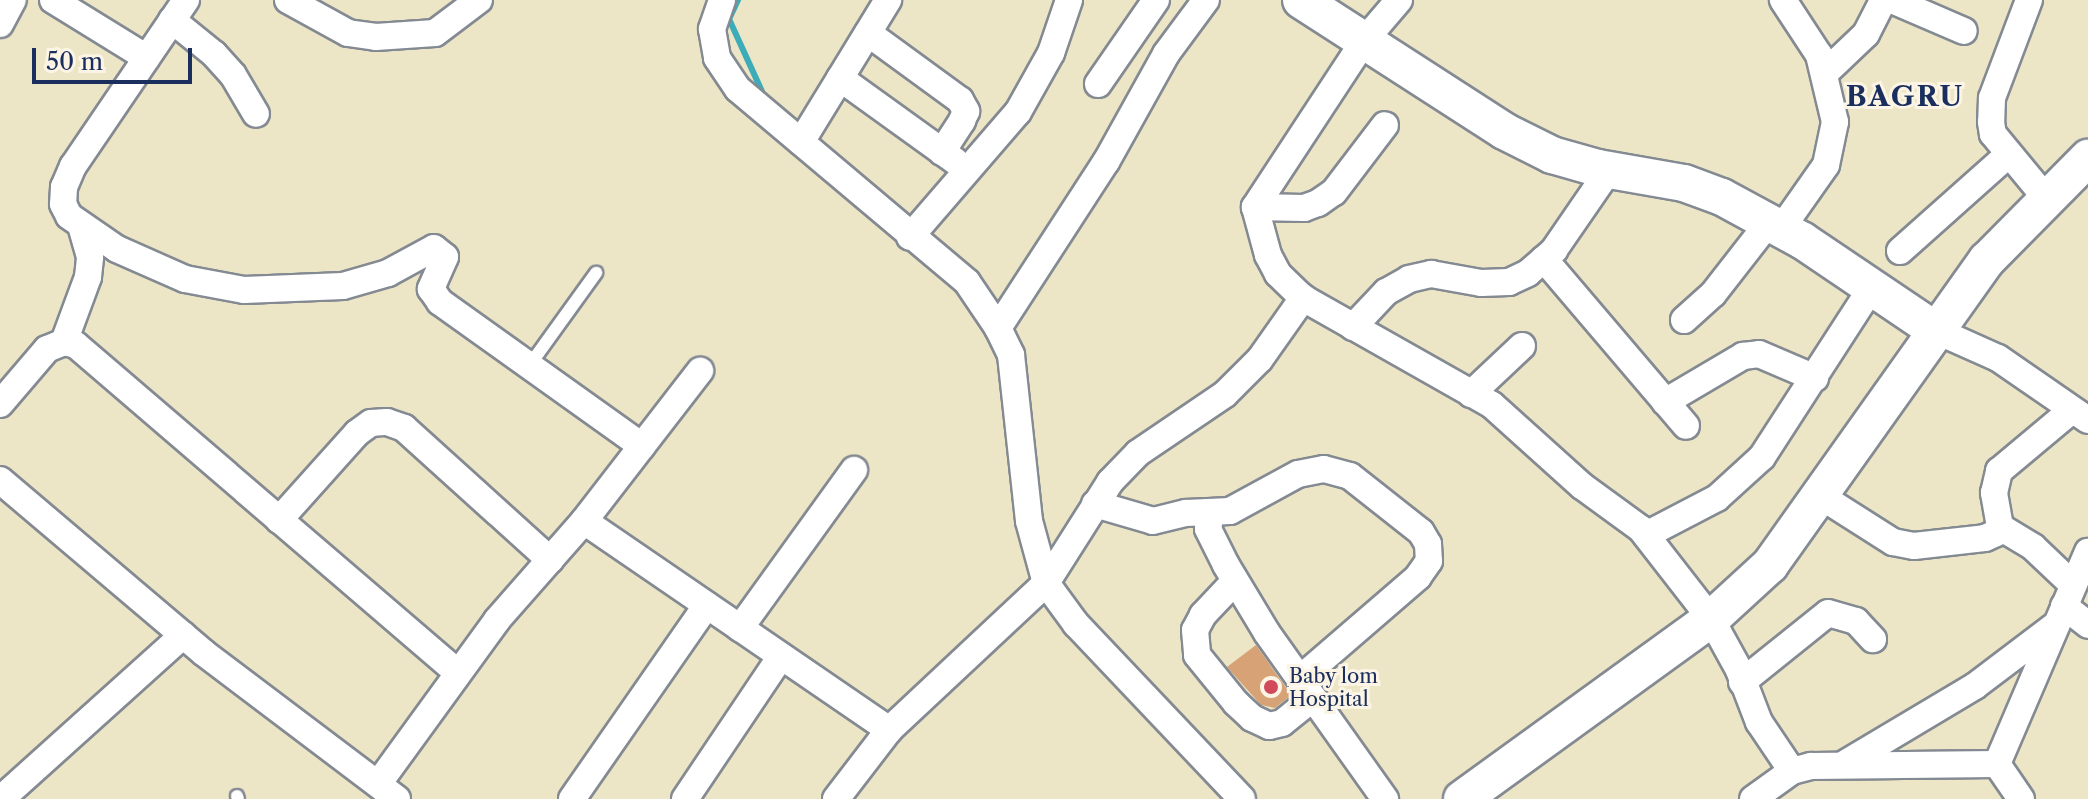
<!DOCTYPE html>
<html>
<head>
<meta charset="utf-8">
<style>
  body { margin:0 }
  #map { position:relative; width:2088px; height:799px; overflow:hidden; background:#ece5c6; font-family:"Libre Caslon Text",serif }
  div>[style] { position:absolute }
  [style*='--x'] { left:calc(var(--x)*1px); top:calc(var(--y)*1px); width:calc(var(--w)*1px); rotate:calc(var(--a)*1deg) }
  .stream>* { height:6px; margin:-3px; padding:0 3px; transform-origin:3px; border-radius:3px; background:#3bacb8 }
  .building>* { inset:0; background:#d7a275 }
  .roads { filter:drop-shadow(2px 0 #848a92) drop-shadow(-2px 0 #848a92) drop-shadow(0 2px #848a92) drop-shadow(0 -2px #848a92) }
  .lane>* { height:12px; margin:-6px; padding:0 6px; transform-origin:6px; border-radius:6px; background:#fff }
  .street>* { height:26px; margin:-13px; padding:0 13px; transform-origin:13px; border-radius:13px; background:#fff }
  .secondary>* { height:36px; margin:-18px; padding:0 18px; transform-origin:18px; border-radius:18px; background:#fff }
  .dots>* { width:22px; height:22px; translate:-50% -50%; box-sizing:border-box; border:4px solid #fcf5e5; border-radius:50% }
  span { translate:-50% -50%; white-space:nowrap; text-align:center; line-height:1.15; -webkit-text-stroke:6px #fcf5e5; paint-order:stroke }
  .poi-label { font-size:20px; color:#1b2f5e }
  .left { translate:0 -50%; text-align:left }
  .district-label { font-size:28px; color:#1b2f5e; font-weight:700; letter-spacing:2px }
  .scale { position:absolute; left:32px; top:48px; width:160px; height:36px; box-sizing:border-box; border:4px solid #1b2f5e; border-top:0; padding-left:10px; font-size:24px; line-height:28px; white-space:nowrap; color:#1b2f5e; -webkit-text-stroke:6px #fcf5e5; paint-order:stroke }
</style>
</head>
<body>
<div id="map">
  <div class="stream">
    <i style="--x:738;--y:0;--w:21;--a:115"></i>
    <i style="--x:729;--y:19;--w:87;--a:65.5"></i>
  </div>
  <div class="building">
    <i style="clip-path:polygon(1256px 645px,1291px 695px,1275px 708px,1261px 705px,1227px 667px)"></i>
  </div>
  <div class="roads">
    <div class="lane">
      <i style="--x:529;--y:366;--w:115;--a:-54.2"></i>
      <i style="--x:237;--y:796;--w:3;--a:72"></i>
    </div>
    <div class="street">
      <i style="--x:53;--y:0;--w:110;--a:31.7"></i>
      <i style="--x:186;--y:0;--w:201;--a:124.2"></i>
      <i style="--x:73;--y:166;--w:23;--a:113"></i>
      <i style="--x:64;--y:187;--w:17;--a:93"></i>
      <i style="--x:63;--y:204;--w:13;--a:63"></i>
      <i style="--x:69;--y:216;--w:58;--a:34.5"></i>
      <i style="--x:117;--y:249;--w:74;--a:23.8"></i>
      <i style="--x:185;--y:279;--w:60;--a:10.6"></i>
      <i style="--x:244;--y:290;--w:99;--a:-2.3"></i>
      <i style="--x:343;--y:286;--w:47;--a:-16.1"></i>
      <i style="--x:388;--y:273;--w:52;--a:-28.5"></i>
      <i style="--x:434;--y:248;--w:14;--a:39"></i>
      <i style="--x:445;--y:257;--w:35;--a:114"></i>
      <i style="--x:431;--y:289;--w:16;--a:55"></i>
      <i style="--x:440;--y:302;--w:248;--a:35.5"></i>
      <i style="--x:288;--y:0;--w:68;--a:28.8"></i>
      <i style="--x:348;--y:33;--w:28;--a:8"></i>
      <i style="--x:376;--y:37;--w:59;--a:-3.9"></i>
      <i style="--x:435;--y:33;--w:55;--a:-36.9"></i>
      <i style="--x:722;--y:0;--w:31;--a:109"></i>
      <i style="--x:712;--y:29;--w:29;--a:80"></i>
      <i style="--x:717;--y:58;--w:37;--a:56"></i>
      <i style="--x:738;--y:89;--w:299;--a:40.1"></i>
      <i style="--x:967;--y:282;--w:55;--a:56"></i>
      <i style="--x:998;--y:328;--w:30;--a:64"></i>
      <i style="--x:1011;--y:355;--w:167;--a:83.8"></i>
      <i style="--x:1029;--y:521;--w:64;--a:74.7"></i>
      <i style="--x:1046;--y:583;--w:51;--a:53.8"></i>
      <i style="--x:1076;--y:624;--w:241;--a:46.5"></i>
      <i style="--x:1399;--y:0;--w:54;--a:130.5"></i>
      <i style="--x:1364;--y:41;--w:199;--a:123.3"></i>
      <i style="--x:1255;--y:207;--w:50;--a:74.8"></i>
      <i style="--x:1268;--y:255;--w:21;--a:62"></i>
      <i style="--x:1278;--y:274;--w:35;--a:44"></i>
      <i style="--x:1303;--y:298;--w:217;--a:29.5"></i>
      <i style="--x:1492;--y:405;--w:121;--a:42"></i>
      <i style="--x:1582;--y:486;--w:73;--a:36.1"></i>
      <i style="--x:1641;--y:529;--w:114;--a:52.1"></i>
      <i style="--x:1711;--y:619;--w:58;--a:61.2"></i>
      <i style="--x:1739;--y:670;--w:56;--a:69"></i>
      <i style="--x:1759;--y:722;--w:59;--a:56"></i>
      <i style="--x:1892;--y:0;--w:78;--a:23.3"></i>
      <i style="--x:2029;--y:0;--w:105;--a:110.7"></i>
      <i style="--x:1992;--y:98;--w:24;--a:92"></i>
      <i style="--x:1991;--y:122;--w:12;--a:81"></i>
      <i style="--x:1993;--y:134;--w:83;--a:50.4"></i>
      <i style="--x:172;--y:20;--w:54;--a:39"></i>
      <i style="--x:214;--y:54;--w:28;--a:48"></i>
      <i style="--x:233;--y:75;--w:45;--a:59.5"></i>
      <i style="--x:0;--y:24;--w:27;--a:-62"></i>
      <i style="--x:868;--y:33;--w:114;--a:36.1"></i>
      <i style="--x:960;--y:100;--w:13;--a:61"></i>
      <i style="--x:966;--y:111;--w:11;--a:112"></i>
      <i style="--x:962;--y:121;--w:37;--a:123"></i>
      <i style="--x:1824;--y:74;--w:58;--a:-43.6"></i>
      <i style="--x:1866;--y:34;--w:38;--a:-63"></i>
      <i style="--x:840;--y:78;--w:142;--a:35.8"></i>
      <i style="--x:1098;--y:84;--w:102;--a:-55.4"></i>
      <i style="--x:801;--y:142;--w:167;--a:-58.5"></i>
      <i style="--x:1255;--y:207;--w:49;--a:1.2"></i>
      <i style="--x:1304;--y:208;--w:15;--a:-20"></i>
      <i style="--x:1318;--y:203;--w:19;--a:-35"></i>
      <i style="--x:1334;--y:192;--w:84;--a:-52.7"></i>
      <i style="--x:1781;--y:229;--w:78;--a:-54.9"></i>
      <i style="--x:1826;--y:165;--w:44;--a:-78.2"></i>
      <i style="--x:1835;--y:122;--w:69;--a:-103.4"></i>
      <i style="--x:1819;--y:55;--w:66;--a:-123.2"></i>
      <i style="--x:910;--y:237;--w:165;--a:-49.2"></i>
      <i style="--x:1018;--y:112;--w:68;--a:-60.8"></i>
      <i style="--x:1051;--y:53;--w:56;--a:-71.2"></i>
      <i style="--x:1900;--y:251;--w:146;--a:-41.7"></i>
      <i style="--x:1544;--y:259;--w:219;--a:49.6"></i>
      <i style="--x:1684;--y:320;--w:39;--a:-42"></i>
      <i style="--x:1713;--y:294;--w:91;--a:-52.1"></i>
      <i style="--x:1353;--y:327;--w:48;--a:-46.7"></i>
      <i style="--x:1386;--y:292;--w:26;--a:-29"></i>
      <i style="--x:1409;--y:279;--w:23;--a:-13"></i>
      <i style="--x:1431;--y:274;--w:51;--a:10.2"></i>
      <i style="--x:1481;--y:283;--w:28;--a:-2"></i>
      <i style="--x:1509;--y:282;--w:21;--a:-25"></i>
      <i style="--x:1528;--y:273;--w:35;--a:-41"></i>
      <i style="--x:1554;--y:250;--w:97;--a:-55.5"></i>
      <i style="--x:998;--y:328;--w:198;--a:-57"></i>
      <i style="--x:1106;--y:162;--w:124;--a:-60.9"></i>
      <i style="--x:1166;--y:54;--w:67;--a:-53.5"></i>
      <i style="--x:1935;--y:330;--w:69;--a:24"></i>
      <i style="--x:1998;--y:358;--w:109;--a:34.6"></i>
      <i style="--x:64;--y:342;--w:69;--a:-69.7"></i>
      <i style="--x:88;--y:277;--w:20;--a:-84"></i>
      <i style="--x:90;--y:257;--w:33;--a:-106"></i>
      <i style="--x:1471;--y:394;--w:70;--a:-43.3"></i>
      <i style="--x:1665;--y:402;--w:91;--a:-30.5"></i>
      <i style="--x:1743;--y:356;--w:16;--a:-7"></i>
      <i style="--x:1759;--y:354;--w:61;--a:23.2"></i>
      <i style="--x:0;--y:404;--w:72;--a:-49.5"></i>
      <i style="--x:47;--y:349;--w:18;--a:-22"></i>
      <i style="--x:64;--y:342;--w:12;--a:14"></i>
      <i style="--x:76;--y:345;--w:503;--a:40.65"></i>
      <i style="--x:0;--y:480;--w:267;--a:40.3"></i>
      <i style="--x:204;--y:653;--w:242;--a:37.1"></i>
      <i style="--x:1819;--y:495;--w:88;--a:32.4"></i>
      <i style="--x:1893;--y:542;--w:21;--a:11"></i>
      <i style="--x:1914;--y:546;--w:71;--a:-6.4"></i>
      <i style="--x:1985;--y:538;--w:12;--a:-24"></i>
      <i style="--x:1996;--y:533;--w:7;--a:-56"></i>
      <i style="--x:2000;--y:527;--w:35;--a:-100"></i>
      <i style="--x:1994;--y:493;--w:23;--a:-77"></i>
      <i style="--x:1999;--y:471;--w:95;--a:-39.9"></i>
      <i style="--x:1095;--y:504;--w:60;--a:16.3"></i>
      <i style="--x:1153;--y:521;--w:34;--a:-14"></i>
      <i style="--x:1186;--y:513;--w:44;--a:-2.6"></i>
      <i style="--x:1230;--y:511;--w:77;--a:-28.6"></i>
      <i style="--x:1298;--y:474;--w:26;--a:-11"></i>
      <i style="--x:1324;--y:469;--w:27;--a:15"></i>
      <i style="--x:1350;--y:476;--w:90;--a:38.3"></i>
      <i style="--x:1421;--y:532;--w:14;--a:60"></i>
      <i style="--x:1428;--y:544;--w:17;--a:87"></i>
      <i style="--x:1429;--y:561;--w:19;--a:125"></i>
      <i style="--x:1418;--y:577;--w:156;--a:139.2"></i>
      <i style="--x:1211;--y:512;--w:17;--a:100"></i>
      <i style="--x:1208;--y:529;--w:40;--a:63.4"></i>
      <i style="--x:1226;--y:565;--w:79;--a:58.9"></i>
      <i style="--x:1267;--y:633;--w:204;--a:54.6"></i>
      <i style="--x:279;--y:520;--w:117;--a:-48.1"></i>
      <i style="--x:357;--y:433;--w:17;--a:-36"></i>
      <i style="--x:371;--y:423;--w:16;--a:-4"></i>
      <i style="--x:387;--y:422;--w:18;--a:19"></i>
      <i style="--x:404;--y:428;--w:197;--a:42.1"></i>
      <i style="--x:584;--y:521;--w:190;--a:-52.3"></i>
      <i style="--x:2000;--y:527;--w:39;--a:31"></i>
      <i style="--x:2033;--y:547;--w:55;--a:43.5"></i>
      <i style="--x:1646;--y:535;--w:80;--a:-27.5"></i>
      <i style="--x:1717;--y:498;--w:61;--a:-42.3"></i>
      <i style="--x:1762;--y:457;--w:202;--a:-57.1"></i>
      <i style="--x:1235;--y:581;--w:47;--a:133.3"></i>
      <i style="--x:1203;--y:615;--w:17;--a:118"></i>
      <i style="--x:1195;--y:630;--w:25;--a:85"></i>
      <i style="--x:1197;--y:655;--w:62;--a:50.9"></i>
      <i style="--x:1236;--y:703;--w:22;--a:43"></i>
      <i style="--x:1252;--y:718;--w:19;--a:25"></i>
      <i style="--x:1269;--y:726;--w:13;--a:-13"></i>
      <i style="--x:1282;--y:723;--w:40;--a:-39"></i>
      <i style="--x:2064;--y:606;--w:31;--a:38"></i>
      <i style="--x:740;--y:628;--w:195;--a:-54.2"></i>
      <i style="--x:1742;--y:682;--w:110;--a:-38.7"></i>
      <i style="--x:1828;--y:613;--w:29;--a:16"></i>
      <i style="--x:1856;--y:621;--w:25;--a:47"></i>
      <i style="--x:1846;--y:763;--w:150;--a:-30.8"></i>
      <i style="--x:1975;--y:686;--w:98;--a:-37.1"></i>
      <i style="--x:378;--y:784;--w:203;--a:-54"></i>
      <i style="--x:497;--y:620;--w:132;--a:-48.7"></i>
      <i style="--x:584;--y:521;--w:370;--a:34.4"></i>
      <i style="--x:1;--y:799;--w:245;--a:-42"></i>
      <i style="--x:572;--y:799;--w:236;--a:-55.2"></i>
      <i style="--x:685;--y:799;--w:172;--a:-56.1"></i>
      <i style="--x:836;--y:799;--w:87;--a:-52.5"></i>
      <i style="--x:889;--y:730;--w:215;--a:-43.1"></i>
      <i style="--x:1046;--y:583;--w:120;--a:-57.6"></i>
      <i style="--x:1110;--y:482;--w:40;--a:-46"></i>
      <i style="--x:1138;--y:453;--w:105;--a:-34.1"></i>
      <i style="--x:1225;--y:394;--w:49;--a:-45"></i>
      <i style="--x:1260;--y:359;--w:75;--a:-54.8"></i>
      <i style="--x:1753;--y:799;--w:48;--a:-35.7"></i>
      <i style="--x:1792;--y:771;--w:20;--a:-15"></i>
      <i style="--x:1811;--y:766;--w:186;--a:-0.6"></i>
      <i style="--x:2021;--y:799;--w:42;--a:-124.4"></i>
      <i style="--x:1997;--y:764;--w:231;--a:-66.8"></i>
    </div>
    <div class="secondary">
      <i style="--x:1301;--y:0;--w:242;--a:32.8"></i>
      <i style="--x:1504;--y:131;--w:54;--a:26.6"></i>
      <i style="--x:1552;--y:155;--w:48;--a:15.8"></i>
      <i style="--x:1598;--y:168;--w:87;--a:9.9"></i>
      <i style="--x:1684;--y:183;--w:40;--a:20.2"></i>
      <i style="--x:1722;--y:197;--w:92;--a:28.5"></i>
      <i style="--x:1803;--y:241;--w:159;--a:34"></i>
      <i style="--x:1462;--y:799;--w:307;--a:-35.9"></i>
      <i style="--x:1711;--y:619;--w:80;--a:-42.5"></i>
      <i style="--x:1770;--y:565;--w:374;--a:-54.6"></i>
      <i style="--x:1987;--y:260;--w:144;--a:-45.3"></i>
    </div>
  </div>
  <div class="dots">
    <i style="left:1271px;top:687px;background:#d1495b"></i>
  </div>
  <div class="poi-label">
    <span class="left" style="left:1289px;top:688px">Baby lom<br>Hospital</span>
  </div>
  <div class="district-label">
    <span style="left:1905px;top:96px">BAGRU</span>
  </div>
  <div class="scale">50 m</div>
</div>
</body>
</html>
